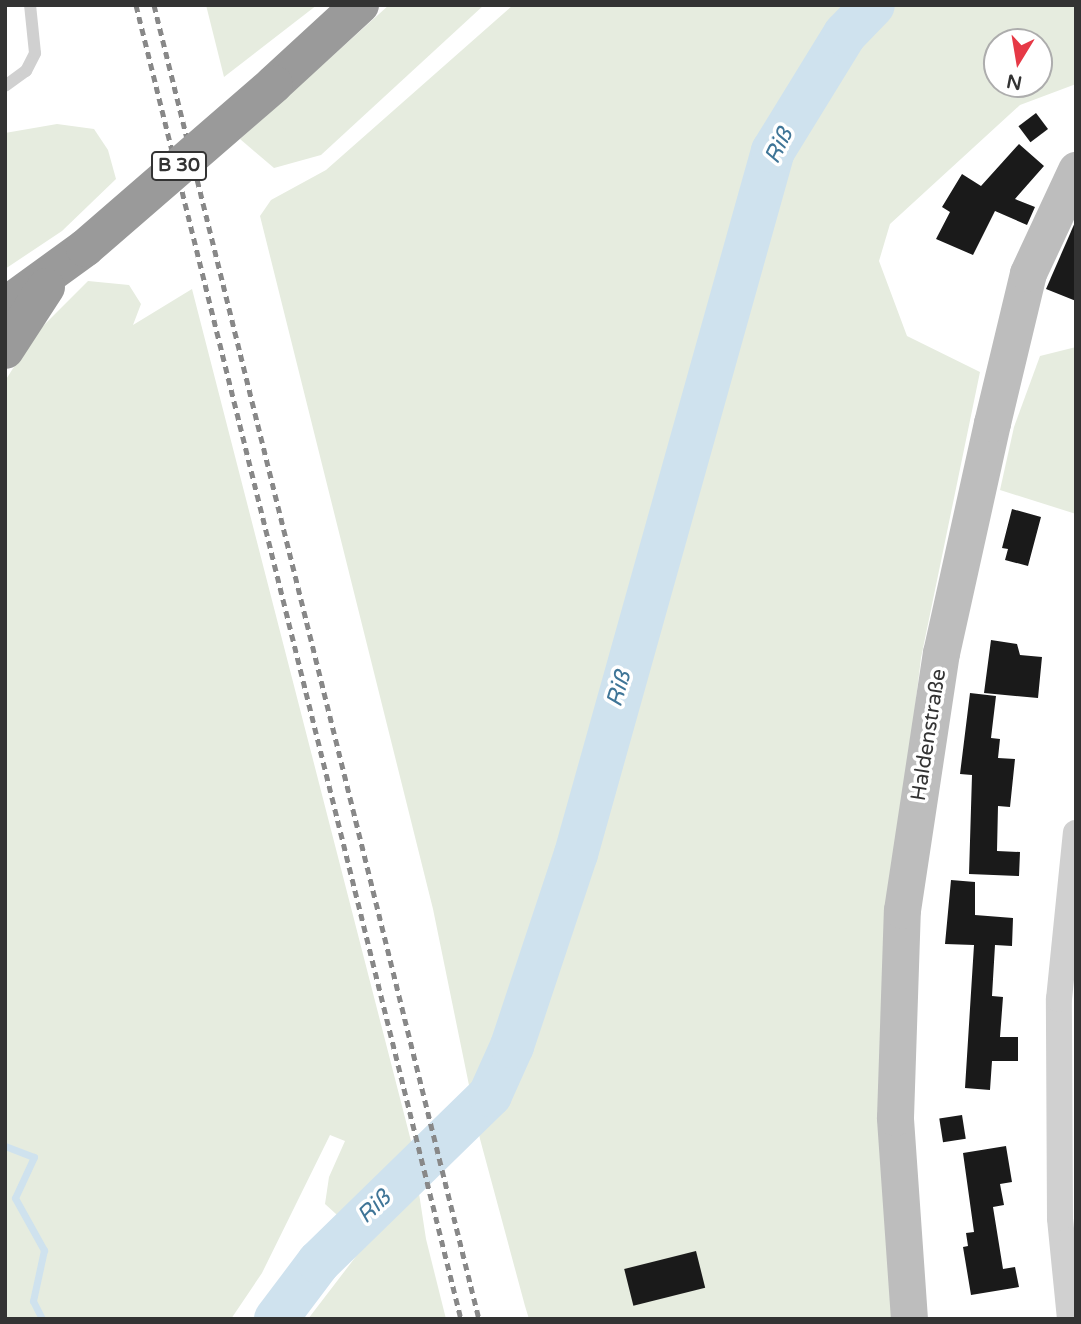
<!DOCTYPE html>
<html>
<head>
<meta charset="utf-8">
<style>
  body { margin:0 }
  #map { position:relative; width:1081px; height:1324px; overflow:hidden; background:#fff; font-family:"Varela Round",sans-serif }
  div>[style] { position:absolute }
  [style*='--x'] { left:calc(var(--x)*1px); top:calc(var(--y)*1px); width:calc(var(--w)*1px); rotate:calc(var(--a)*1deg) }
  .green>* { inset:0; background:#e6ecdf }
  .stream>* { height:7px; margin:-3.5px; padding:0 3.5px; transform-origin:3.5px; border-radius:3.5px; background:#cfe2ee }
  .river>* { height:44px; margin:-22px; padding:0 22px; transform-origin:22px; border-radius:22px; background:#cfe2ee }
  .building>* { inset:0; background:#1a1a1a; transform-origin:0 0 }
  .lane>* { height:12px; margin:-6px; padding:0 6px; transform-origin:6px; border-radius:6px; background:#d0d0d0 }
  .street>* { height:26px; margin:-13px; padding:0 13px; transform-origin:13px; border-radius:13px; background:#d0d0d0 }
  .secondary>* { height:37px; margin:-18.5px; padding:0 18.5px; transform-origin:18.5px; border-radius:18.5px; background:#bdbdbd }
  .highway>* { height:38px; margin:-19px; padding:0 19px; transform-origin:19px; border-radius:19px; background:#9a9a9a }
  .rail>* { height:5px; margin-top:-2.5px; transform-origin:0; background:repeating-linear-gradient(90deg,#888 0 7px,transparent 0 12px) }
  .highway-bridge>* { height:38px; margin:-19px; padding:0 19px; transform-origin:19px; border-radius:19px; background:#9a9a9a }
  span { translate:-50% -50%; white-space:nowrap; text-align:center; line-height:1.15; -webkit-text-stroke:7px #fff; paint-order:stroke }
  .shield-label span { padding:2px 5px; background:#fff; border:2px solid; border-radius:5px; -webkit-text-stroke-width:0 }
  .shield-label { font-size:19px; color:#333; font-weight:700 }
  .street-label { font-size:21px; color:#333 }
  .water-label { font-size:23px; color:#3f7597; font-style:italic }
  .frame { position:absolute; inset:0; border:7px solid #333; pointer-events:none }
  .north { position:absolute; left:983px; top:28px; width:70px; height:70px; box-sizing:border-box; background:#fff; border:2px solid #adadad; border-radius:50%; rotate:191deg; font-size:19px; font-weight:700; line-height:28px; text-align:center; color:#333 }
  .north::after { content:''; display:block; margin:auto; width:24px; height:32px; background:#e63946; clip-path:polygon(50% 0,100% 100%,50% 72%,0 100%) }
</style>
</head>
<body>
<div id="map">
  <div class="green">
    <i style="clip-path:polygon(206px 5px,317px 5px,224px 77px)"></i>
    <i style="clip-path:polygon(389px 5px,484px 5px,321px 155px,274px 168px,240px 139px)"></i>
    <i style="clip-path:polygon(evenodd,513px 5px,1076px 5px,1076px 84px,1020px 105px,890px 224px,879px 261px,907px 336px,980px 372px,921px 658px,891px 907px,901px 1319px,529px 1319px,525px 1306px,480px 1139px,433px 909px,260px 216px,271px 200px,326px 170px,513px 5px,997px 42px,1039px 42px,1039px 84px,997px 84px,997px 42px)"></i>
    <i style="clip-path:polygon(57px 124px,94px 129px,108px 150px,116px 179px,62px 231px,5px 269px,5px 133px)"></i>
    <i style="clip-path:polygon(88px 281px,129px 285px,141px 304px,133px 325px,192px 289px,411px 1141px,426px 1239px,446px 1319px,308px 1319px,367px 1242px,325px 1204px,329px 1177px,345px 1141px,330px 1135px,262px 1273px,231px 1319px,5px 1319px,5px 381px,34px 335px)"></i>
    <i style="clip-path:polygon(1076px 347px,1076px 514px,1000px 490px,1014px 427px,1040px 356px)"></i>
  </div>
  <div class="stream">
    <i style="--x:5;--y:1146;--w:31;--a:21"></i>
    <i style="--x:34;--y:1157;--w:45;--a:114.9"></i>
    <i style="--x:15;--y:1198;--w:60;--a:60.9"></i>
    <i style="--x:44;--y:1250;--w:52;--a:102.2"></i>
    <i style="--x:33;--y:1301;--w:20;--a:63"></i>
  </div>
  <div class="river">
    <i style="--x:276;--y:1319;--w:71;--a:-53"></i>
    <i style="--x:319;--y:1262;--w:239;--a:-44.3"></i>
    <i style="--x:490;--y:1095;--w:54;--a:-65.8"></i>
    <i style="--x:512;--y:1046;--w:202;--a:-71.6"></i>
    <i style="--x:576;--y:854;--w:730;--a:-74.35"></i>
    <i style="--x:773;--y:151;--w:137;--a:-58.4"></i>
    <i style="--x:845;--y:34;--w:40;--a:-46"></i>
  </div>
  <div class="building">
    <i style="left:1036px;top:113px;width:20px;height:22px;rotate:53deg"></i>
    <i style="clip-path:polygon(1019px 144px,1044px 166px,1015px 199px,1035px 207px,1027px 225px,995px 211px,973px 255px,936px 239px,950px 212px,942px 207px,962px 174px,981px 186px)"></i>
    <i style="clip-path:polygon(1076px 220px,1076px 301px,1046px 289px)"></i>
    <i style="clip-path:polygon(1012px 509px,1041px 517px,1028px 566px,1005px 560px,1008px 549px,1002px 548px)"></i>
    <i style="clip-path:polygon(991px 640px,1017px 644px,1020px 655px,1042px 657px,1038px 698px,984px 693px)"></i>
    <i style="clip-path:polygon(970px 693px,996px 696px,991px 738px,1000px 739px,998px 758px,1015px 759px,1010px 807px,998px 806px,997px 851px,1020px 852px,1019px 876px,969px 874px,972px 775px,960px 774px)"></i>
    <i style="clip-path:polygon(951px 880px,975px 882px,975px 915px,1013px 918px,1012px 946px,995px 945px,992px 996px,1003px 997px,1000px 1037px,1018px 1037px,1018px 1061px,992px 1061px,990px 1090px,965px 1088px,974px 945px,945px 944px)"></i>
    <i style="left:962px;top:1115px;width:24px;height:23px;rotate:81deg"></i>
    <i style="clip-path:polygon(1006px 1146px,1012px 1182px,1000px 1184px,1004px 1205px,993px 1207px,1003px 1269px,1015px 1267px,1019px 1287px,971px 1295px,963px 1247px,968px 1246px,966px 1233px,974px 1232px,963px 1153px)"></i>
    <i style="left:696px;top:1251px;width:38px;height:74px;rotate:76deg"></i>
  </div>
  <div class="lane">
    <i style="--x:5;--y:86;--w:26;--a:-36"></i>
    <i style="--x:26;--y:71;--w:20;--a:-63"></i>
    <i style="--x:35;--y:53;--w:48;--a:-95.9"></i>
  </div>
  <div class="street">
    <i style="--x:1070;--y:1319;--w:101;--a:-95.7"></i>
    <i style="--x:1060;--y:1218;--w:219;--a:-90.3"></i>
    <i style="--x:1059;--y:999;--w:167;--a:-84.2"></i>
  </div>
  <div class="secondary">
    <i style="--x:909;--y:1319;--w:202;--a:-94"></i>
    <i style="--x:895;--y:1117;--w:207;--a:-88.1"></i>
    <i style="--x:902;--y:910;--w:260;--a:-81.4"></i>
    <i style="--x:941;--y:653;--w:236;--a:-77.5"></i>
    <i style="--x:992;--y:423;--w:154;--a:-76.5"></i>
    <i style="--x:1028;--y:273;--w:114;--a:-65"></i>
  </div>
  <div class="highway">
    <i style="--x:274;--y:84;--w:117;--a:-42.6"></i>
    <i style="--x:5;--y:306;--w:99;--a:-35.9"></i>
    <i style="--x:5;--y:350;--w:75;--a:-56.9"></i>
  </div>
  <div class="rail">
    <i style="--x:136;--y:5;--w:1354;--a:76.11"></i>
    <i style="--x:154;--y:5;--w:1354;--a:76.11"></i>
  </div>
  <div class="highway-bridge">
    <i style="--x:85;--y:248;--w:250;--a:-40.9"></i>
  </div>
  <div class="shield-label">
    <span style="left:179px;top:166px">B 30</span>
  </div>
  <div class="street-label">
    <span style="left:929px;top:735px;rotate:-81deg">Haldenstraße</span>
  </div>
  <div class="water-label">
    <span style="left:779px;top:146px;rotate:-64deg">Riß</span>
    <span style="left:619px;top:689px;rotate:-74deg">Riß</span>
    <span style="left:374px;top:1207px;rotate:-44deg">Riß</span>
  </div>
  <div class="frame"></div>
  <div class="north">N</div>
</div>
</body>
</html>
